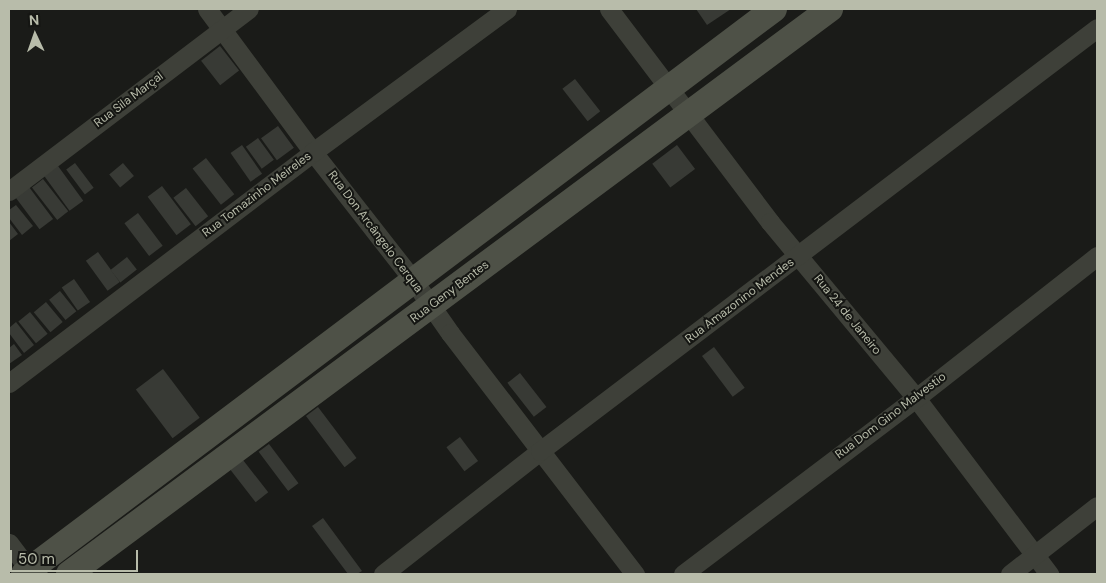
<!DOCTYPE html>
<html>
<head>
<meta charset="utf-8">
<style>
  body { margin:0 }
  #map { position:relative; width:1106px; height:583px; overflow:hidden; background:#1a1b18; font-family:"DM Sans",sans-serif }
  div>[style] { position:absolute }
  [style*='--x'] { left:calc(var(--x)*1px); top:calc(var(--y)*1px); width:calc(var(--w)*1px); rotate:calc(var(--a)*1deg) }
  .building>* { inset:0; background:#383a35; transform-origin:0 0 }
  .street>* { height:19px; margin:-9.5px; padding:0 9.5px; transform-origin:9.5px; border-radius:9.5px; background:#3e4039 }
  .secondary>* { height:26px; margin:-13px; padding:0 13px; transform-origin:13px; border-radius:13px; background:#4e5147 }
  span { translate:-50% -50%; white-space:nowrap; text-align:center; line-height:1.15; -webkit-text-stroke:4px #151613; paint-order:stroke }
  .street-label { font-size:12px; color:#b8bcaa }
  .frame { position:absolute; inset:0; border:10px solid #b8bcaa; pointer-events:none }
  .north { position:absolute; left:10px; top:10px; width:50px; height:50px; -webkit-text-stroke:4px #151613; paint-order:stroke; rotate:357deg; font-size:14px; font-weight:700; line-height:20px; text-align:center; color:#b8bcaa }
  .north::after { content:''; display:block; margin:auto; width:18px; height:22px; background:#b8bcaa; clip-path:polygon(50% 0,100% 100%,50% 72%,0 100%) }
  .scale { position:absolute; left:10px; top:550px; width:128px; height:22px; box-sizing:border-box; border:2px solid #b8bcaa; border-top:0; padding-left:6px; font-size:15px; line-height:18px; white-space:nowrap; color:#b8bcaa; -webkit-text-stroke:4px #151613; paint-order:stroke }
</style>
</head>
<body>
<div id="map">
  <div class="building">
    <i style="clip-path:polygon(696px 9px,731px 9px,707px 25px)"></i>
    <i style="left:220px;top:46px;width:31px;height:24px;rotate:52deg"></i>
    <i style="left:575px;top:79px;width:41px;height:16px;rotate:52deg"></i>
    <i style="left:278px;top:126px;width:27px;height:21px;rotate:54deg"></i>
    <i style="left:258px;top:138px;width:27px;height:15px;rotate:54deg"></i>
    <i style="left:242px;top:145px;width:35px;height:14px;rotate:55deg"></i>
    <i style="left:677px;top:145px;width:30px;height:31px;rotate:53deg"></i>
    <i style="left:206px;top:158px;width:46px;height:17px;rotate:52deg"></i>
    <i style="left:75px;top:163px;width:31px;height:11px;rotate:53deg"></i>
    <i style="left:123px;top:163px;width:17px;height:18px;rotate:50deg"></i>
    <i style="left:58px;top:166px;width:43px;height:17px;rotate:54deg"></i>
    <i style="left:43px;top:179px;width:41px;height:14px;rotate:52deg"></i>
    <i style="left:162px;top:186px;width:48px;height:18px;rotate:53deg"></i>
    <i style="left:29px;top:187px;width:40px;height:17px;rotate:53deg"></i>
    <i style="left:186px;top:188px;width:36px;height:16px;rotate:52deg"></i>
    <i style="clip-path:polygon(16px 205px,33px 226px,22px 235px,9px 218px,9px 210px)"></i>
    <i style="left:138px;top:213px;width:41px;height:17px;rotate:53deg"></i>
    <i style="clip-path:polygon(9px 222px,18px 234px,9px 241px)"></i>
    <i style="left:98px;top:252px;width:37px;height:15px;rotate:54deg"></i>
    <i style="left:127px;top:257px;width:16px;height:21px;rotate:52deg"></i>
    <i style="left:74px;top:279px;width:28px;height:15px;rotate:55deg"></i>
    <i style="left:60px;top:291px;width:26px;height:14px;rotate:51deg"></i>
    <i style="left:46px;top:302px;width:26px;height:16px;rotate:50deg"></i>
    <i style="left:30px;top:312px;width:28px;height:15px;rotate:51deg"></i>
    <i style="clip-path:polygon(16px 322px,34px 345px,24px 353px,9px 333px,9px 328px)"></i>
    <i style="clip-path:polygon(14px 344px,22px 355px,9px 364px,9px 348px)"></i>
    <i style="left:714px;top:347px;width:51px;height:15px;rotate:53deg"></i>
    <i style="left:163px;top:369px;width:61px;height:34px;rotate:53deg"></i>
    <i style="left:520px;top:373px;width:43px;height:16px;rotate:52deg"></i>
    <i style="left:318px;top:407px;width:64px;height:15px;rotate:53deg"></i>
    <i style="left:460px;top:437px;width:30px;height:17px;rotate:53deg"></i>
    <i style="left:269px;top:444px;width:49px;height:13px;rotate:53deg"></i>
    <i style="left:243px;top:460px;width:41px;height:16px;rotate:52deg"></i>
    <i style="clip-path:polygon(323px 518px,362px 571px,357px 574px,348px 574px,312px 526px)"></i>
  </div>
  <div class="street">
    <i style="--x:207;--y:9;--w:178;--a:53.5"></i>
    <i style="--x:313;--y:152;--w:162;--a:52"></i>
    <i style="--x:413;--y:280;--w:65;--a:55.1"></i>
    <i style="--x:450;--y:333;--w:304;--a:52.5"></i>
    <i style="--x:609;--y:9;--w:267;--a:52.9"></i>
    <i style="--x:770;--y:222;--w:229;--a:50.3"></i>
    <i style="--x:916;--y:398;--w:221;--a:52.9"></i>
    <i style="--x:9;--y:191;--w:301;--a:-37.2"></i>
    <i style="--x:9;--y:383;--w:382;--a:-37.2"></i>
    <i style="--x:313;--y:152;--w:241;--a:-36.4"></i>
    <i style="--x:9;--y:543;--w:39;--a:53"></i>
    <i style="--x:383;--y:574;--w:199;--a:-38.1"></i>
    <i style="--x:540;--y:451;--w:699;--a:-37.21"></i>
    <i style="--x:683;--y:574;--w:292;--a:-37.1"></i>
    <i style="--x:916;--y:398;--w:230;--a:-38.1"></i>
    <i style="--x:1010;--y:574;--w:110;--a:-38"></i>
  </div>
  <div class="secondary">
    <i style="--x:24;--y:574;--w:939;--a:-36.99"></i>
    <i style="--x:69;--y:574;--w:948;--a:-36.59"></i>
  </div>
  <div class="street-label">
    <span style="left:129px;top:100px;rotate:-37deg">Rua Sila Marçal</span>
    <span style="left:257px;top:195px;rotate:-37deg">Rua Tomazinho Meireles</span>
    <span style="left:375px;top:232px;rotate:53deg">Rua Don Arcângelo Cerqua</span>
    <span style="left:450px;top:292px;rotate:-37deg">Rua Geny Bentes</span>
    <span style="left:740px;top:301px;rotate:-37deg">Rua Amazonino Mendes</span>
    <span style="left:847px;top:315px;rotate:51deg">Rua 24 de Janeiro</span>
    <span style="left:891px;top:416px;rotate:-37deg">Rua Dom Gino Malvestio</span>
  </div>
  <div class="frame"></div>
  <div class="north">N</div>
  <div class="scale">50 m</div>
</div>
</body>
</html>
